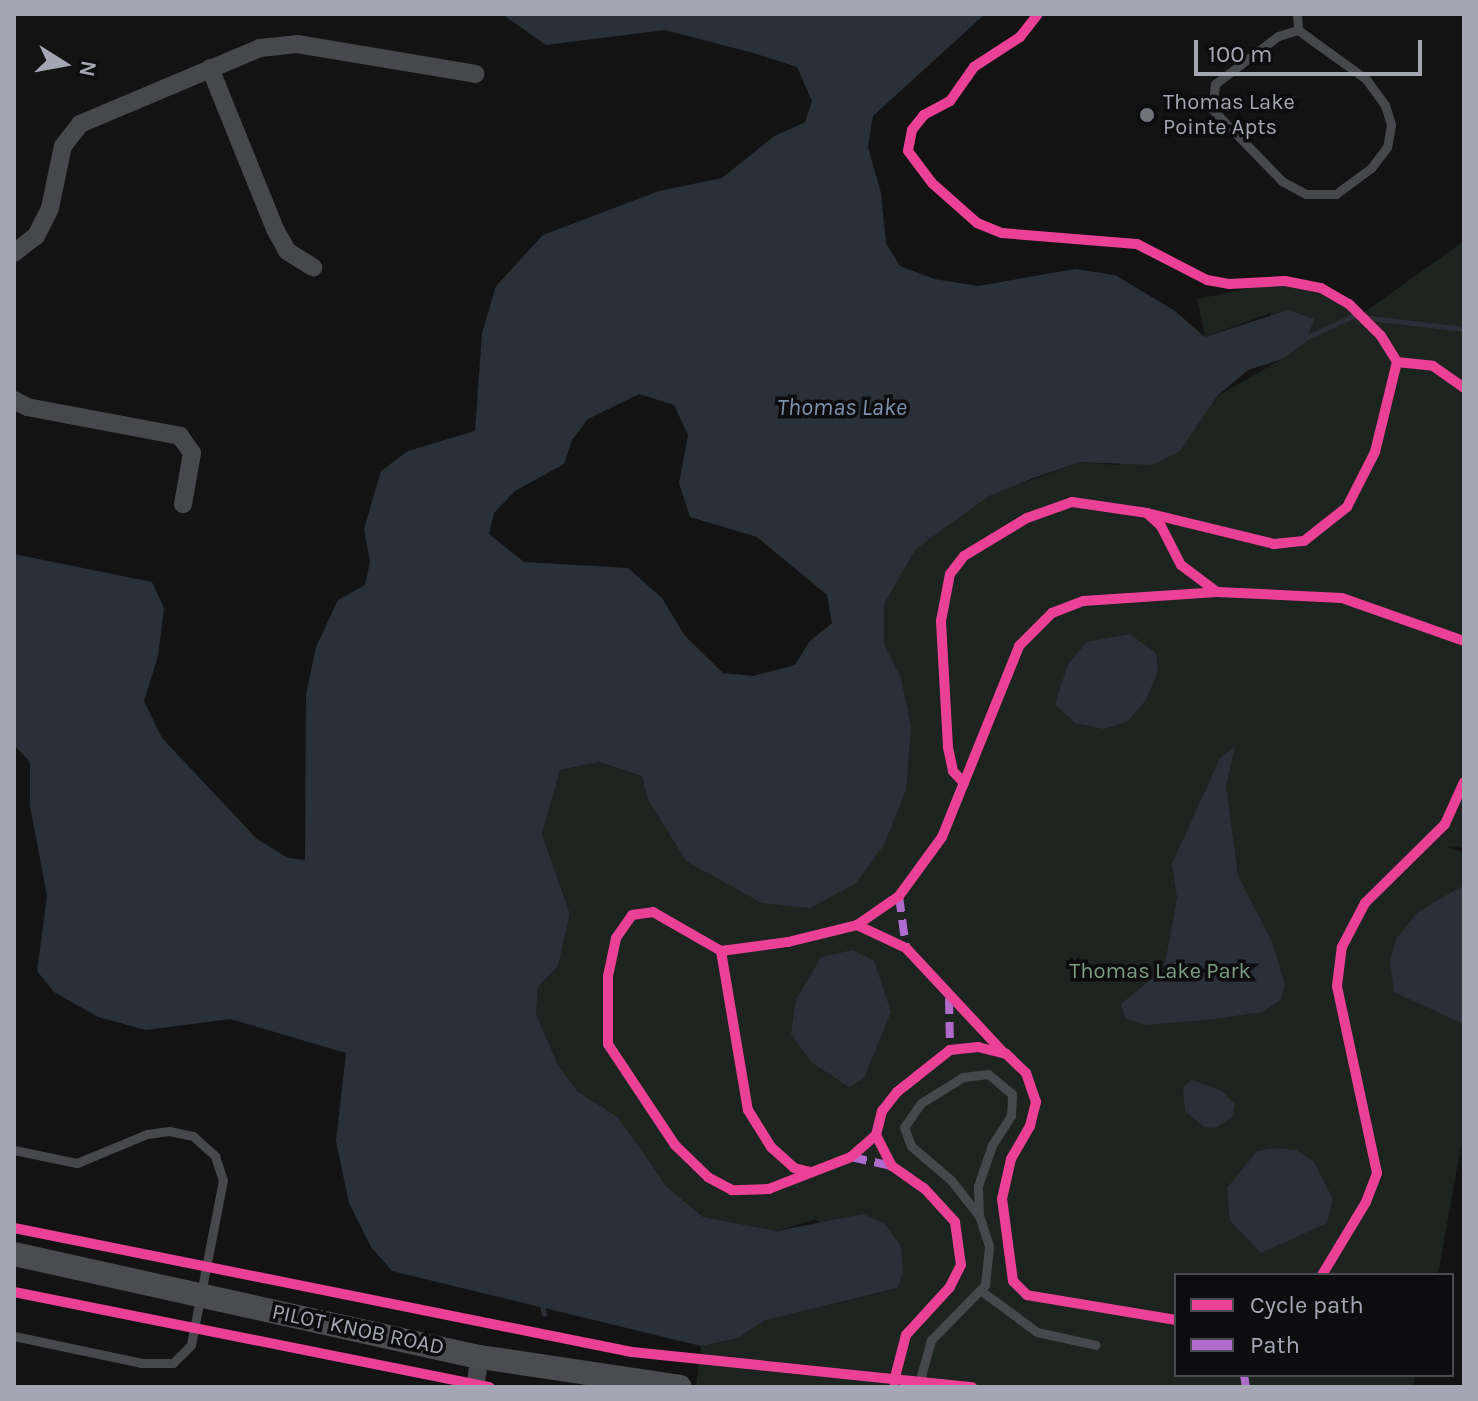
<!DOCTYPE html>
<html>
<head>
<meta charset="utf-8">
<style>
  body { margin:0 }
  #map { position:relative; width:1478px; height:1401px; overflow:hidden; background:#131313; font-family:Karla,sans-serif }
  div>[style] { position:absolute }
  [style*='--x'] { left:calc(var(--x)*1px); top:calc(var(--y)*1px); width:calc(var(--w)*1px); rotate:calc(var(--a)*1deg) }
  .green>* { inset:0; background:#1d231e }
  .water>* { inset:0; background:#2a3037 }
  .stream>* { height:5px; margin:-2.5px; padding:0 2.5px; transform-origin:2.5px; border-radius:2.5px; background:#2a3037 }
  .service>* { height:9px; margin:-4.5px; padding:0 4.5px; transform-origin:4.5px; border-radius:4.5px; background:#47484b }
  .minor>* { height:18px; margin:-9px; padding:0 9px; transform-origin:9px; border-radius:9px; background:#47484b }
  .secondary>* { height:24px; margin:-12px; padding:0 12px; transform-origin:12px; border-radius:12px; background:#4b4c4f }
  .quiet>* { height:8px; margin-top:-4px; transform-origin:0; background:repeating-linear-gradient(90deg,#b06ccc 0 16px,transparent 0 24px) }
  .cycleway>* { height:10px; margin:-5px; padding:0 5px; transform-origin:5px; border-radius:5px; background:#ea4096 }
  .dots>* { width:22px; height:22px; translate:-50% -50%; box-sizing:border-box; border:4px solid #0d0d0f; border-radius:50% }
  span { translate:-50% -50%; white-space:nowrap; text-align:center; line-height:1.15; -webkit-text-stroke:7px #0d0d0f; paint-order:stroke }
  .poi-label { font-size:22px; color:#a4a7b3 }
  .left { translate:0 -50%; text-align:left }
  .park-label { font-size:22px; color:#7c9d82 }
  .street-label { font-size:22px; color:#a4a7b3 }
  .water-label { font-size:24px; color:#7d91ad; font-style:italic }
  .frame { position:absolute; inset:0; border:16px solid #a4a7b3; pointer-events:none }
  .legend { position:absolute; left:1174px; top:1273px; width:280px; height:104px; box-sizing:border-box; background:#0d0d0f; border:2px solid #494b51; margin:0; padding:10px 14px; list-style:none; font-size:24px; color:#a4a7b3 }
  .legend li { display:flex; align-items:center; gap:16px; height:40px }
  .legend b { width:40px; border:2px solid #494b51 }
  .north { position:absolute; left:24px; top:24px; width:80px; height:80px; -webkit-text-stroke:6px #0d0d0f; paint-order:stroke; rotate:101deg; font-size:22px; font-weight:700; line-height:32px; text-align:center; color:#a4a7b3 }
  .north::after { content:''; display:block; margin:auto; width:28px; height:36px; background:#a4a7b3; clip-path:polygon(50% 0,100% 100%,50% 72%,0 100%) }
  .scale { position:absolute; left:1194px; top:40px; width:228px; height:36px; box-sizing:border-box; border:4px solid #a4a7b3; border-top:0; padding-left:10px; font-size:24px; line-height:28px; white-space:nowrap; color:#a4a7b3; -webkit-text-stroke:6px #0d0d0f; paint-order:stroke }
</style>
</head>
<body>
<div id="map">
  <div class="green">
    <i style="clip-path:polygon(1464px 241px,1464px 772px,1453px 807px,1464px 782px,1464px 848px,1446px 846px,1464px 853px,1464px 1129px,1438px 1275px,1176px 1275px,1176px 1375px,1415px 1375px,1413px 1387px,696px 1387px,701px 1346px,738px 1338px,766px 1320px,897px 1288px,816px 1219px,777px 1231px,703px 1217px,667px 1187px,618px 1117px,578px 1092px,558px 1065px,536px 1014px,538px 987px,558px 966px,570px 914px,542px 834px,560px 770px,599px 762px,642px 776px,648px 800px,686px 861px,725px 879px,901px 678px,884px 645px,884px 604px,916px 549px,989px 495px,1080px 462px,1118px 465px,1217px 396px,1282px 359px,1270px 313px,1205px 337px,1197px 299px,1285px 281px,1349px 304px,1360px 315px)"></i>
  </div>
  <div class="water">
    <i style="clip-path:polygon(evenodd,502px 14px,985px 14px,873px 116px,868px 147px,881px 193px,886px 243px,900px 266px,934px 279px,978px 286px,1075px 269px,1115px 275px,1175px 311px,1205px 337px,1288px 310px,1314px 319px,1306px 342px,1282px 359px,1248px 370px,1217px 396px,1180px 451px,1152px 465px,1080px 462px,1036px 477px,989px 496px,916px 549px,884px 604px,884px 644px,901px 678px,911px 727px,906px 790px,884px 845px,855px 884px,810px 908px,762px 903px,686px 861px,648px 800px,642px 776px,599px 762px,560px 770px,542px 834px,570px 914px,558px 966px,538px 987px,536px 1014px,558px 1065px,578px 1092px,618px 1117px,667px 1187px,703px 1217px,777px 1231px,863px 1214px,884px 1223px,901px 1246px,903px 1273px,897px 1288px,766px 1320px,738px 1338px,701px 1346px,392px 1271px,371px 1247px,349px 1203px,336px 1141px,346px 1053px,230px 1019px,146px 1030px,98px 1017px,54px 992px,37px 971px,47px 896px,30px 806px,30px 762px,14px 745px,14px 554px,152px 582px,164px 608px,158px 656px,144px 701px,162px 738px,257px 839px,288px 858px,305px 860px,306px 695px,316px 647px,338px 600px,365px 585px,370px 562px,364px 529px,381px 471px,408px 451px,475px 431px,482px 333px,496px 286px,543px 235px,659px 191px,722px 178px,773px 137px,805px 122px,812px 101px,797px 67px,753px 53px,665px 30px,546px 45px,502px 14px,639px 394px,674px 405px,688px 435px,679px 483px,690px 517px,757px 537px,827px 595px,832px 623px,809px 642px,795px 665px,753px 676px,723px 673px,685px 636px,662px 598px,628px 568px,524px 562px,489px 534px,494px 513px,515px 491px,564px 464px,572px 440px,588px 419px,639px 394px)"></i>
    <i style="clip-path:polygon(1130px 634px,1156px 653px,1158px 671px,1146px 700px,1128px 721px,1104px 729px,1075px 723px,1055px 704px,1068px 664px,1087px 642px)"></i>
    <i style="clip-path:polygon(1235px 747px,1226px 785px,1238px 876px,1272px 942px,1285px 984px,1281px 999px,1263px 1012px,1206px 1020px,1145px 1025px,1125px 1018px,1121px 1004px,1164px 969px,1177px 898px,1172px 864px,1220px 758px)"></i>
    <i style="clip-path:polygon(1464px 885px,1464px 1024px,1394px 992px,1390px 961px,1396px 939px,1418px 912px)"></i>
    <i style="clip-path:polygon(853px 950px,874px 961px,891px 1012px,864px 1078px,849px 1087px,811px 1062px,791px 1034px,796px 1000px,821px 957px)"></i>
    <i style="clip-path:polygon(1192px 1080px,1222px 1091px,1235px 1104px,1232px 1117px,1215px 1128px,1204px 1127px,1185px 1111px,1183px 1087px)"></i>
    <i style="clip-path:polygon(1277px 1148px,1296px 1150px,1314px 1162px,1333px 1199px,1327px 1223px,1261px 1253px,1230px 1221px,1227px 1188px,1257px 1151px)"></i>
  </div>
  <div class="stream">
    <i style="--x:1303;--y:339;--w:55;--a:-24.7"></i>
    <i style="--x:1353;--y:316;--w:112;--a:6.7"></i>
    <i style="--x:541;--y:1300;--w:14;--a:78"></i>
  </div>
  <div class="service">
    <i style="--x:1297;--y:14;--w:16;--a:86"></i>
    <i style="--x:1298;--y:30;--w:84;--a:35.8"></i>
    <i style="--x:1366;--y:79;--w:32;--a:54"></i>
    <i style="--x:1385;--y:105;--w:21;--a:73"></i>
    <i style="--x:1391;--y:125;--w:22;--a:100"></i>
    <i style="--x:1387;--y:147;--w:26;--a:127"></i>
    <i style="--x:1371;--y:168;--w:44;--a:143.4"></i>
    <i style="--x:1336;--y:194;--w:30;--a:180"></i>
    <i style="--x:1306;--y:194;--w:27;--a:-152"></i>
    <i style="--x:1282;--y:181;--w:100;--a:-134.2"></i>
    <i style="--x:1212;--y:109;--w:25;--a:-83"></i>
    <i style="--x:1215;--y:84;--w:79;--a:-37.3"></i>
    <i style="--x:1278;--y:36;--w:21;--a:-17"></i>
    <i style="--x:14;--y:1150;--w:64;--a:11.7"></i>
    <i style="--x:77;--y:1163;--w:76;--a:-22.5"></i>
    <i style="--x:147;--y:1134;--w:22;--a:-8"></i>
    <i style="--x:169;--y:1131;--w:25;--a:12"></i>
    <i style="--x:193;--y:1136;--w:30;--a:42"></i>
    <i style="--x:215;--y:1156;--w:25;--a:72"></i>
    <i style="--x:223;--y:1180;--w:168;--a:101"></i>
    <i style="--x:191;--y:1345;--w:25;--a:135"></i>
    <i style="--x:173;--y:1363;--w:31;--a:180"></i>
    <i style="--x:142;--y:1363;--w:131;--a:-168.1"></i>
    <i style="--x:980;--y:1290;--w:71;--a:36.4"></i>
    <i style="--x:1037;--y:1332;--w:60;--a:12.4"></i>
    <i style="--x:918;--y:1387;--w:49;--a:-74.5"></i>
    <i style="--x:931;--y:1340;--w:77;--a:-45.5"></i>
    <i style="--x:985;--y:1285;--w:39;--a:-84"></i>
    <i style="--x:989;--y:1246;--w:32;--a:-108"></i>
    <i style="--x:979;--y:1216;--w:30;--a:-92"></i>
    <i style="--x:978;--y:1186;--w:43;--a:-71.1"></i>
    <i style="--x:992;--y:1145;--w:35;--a:-57"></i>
    <i style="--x:1011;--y:1116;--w:22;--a:-87"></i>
    <i style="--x:1012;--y:1094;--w:31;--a:-140"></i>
    <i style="--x:988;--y:1074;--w:25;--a:173"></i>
    <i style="--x:963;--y:1077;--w:49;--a:148.2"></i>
    <i style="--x:921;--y:1103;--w:29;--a:125"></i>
    <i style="--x:904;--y:1127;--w:20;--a:70"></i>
    <i style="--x:911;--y:1146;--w:52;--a:40.4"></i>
    <i style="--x:951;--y:1180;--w:46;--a:52.1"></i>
  </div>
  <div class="minor">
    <i style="--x:210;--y:68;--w:174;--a:68"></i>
    <i style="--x:275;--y:229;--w:25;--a:61"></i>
    <i style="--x:287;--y:251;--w:31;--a:32"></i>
    <i style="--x:14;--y:253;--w:28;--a:-38"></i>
    <i style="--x:36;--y:236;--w:31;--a:-63"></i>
    <i style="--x:50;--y:208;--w:63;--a:-78.2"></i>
    <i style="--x:63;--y:146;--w:28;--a:-52"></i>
    <i style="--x:80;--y:124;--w:195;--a:-22.9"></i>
    <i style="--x:260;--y:48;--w:37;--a:-6"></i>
    <i style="--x:297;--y:44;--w:181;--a:9.5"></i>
    <i style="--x:14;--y:400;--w:15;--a:28"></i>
    <i style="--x:27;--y:407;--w:156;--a:10.7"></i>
    <i style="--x:180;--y:436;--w:21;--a:55"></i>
    <i style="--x:192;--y:453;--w:52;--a:100"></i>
    <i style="--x:475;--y:1387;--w:30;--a:-81"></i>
  </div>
  <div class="secondary">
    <i style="--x:14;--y:1254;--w:477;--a:12.5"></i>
    <i style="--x:480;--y:1357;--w:202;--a:8.5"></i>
  </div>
  <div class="quiet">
    <i style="--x:899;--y:896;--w:52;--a:82.3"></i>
    <i style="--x:949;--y:998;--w:52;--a:88.9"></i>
    <i style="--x:851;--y:1157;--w:42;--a:12.4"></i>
    <i style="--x:1244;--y:1375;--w:12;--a:81"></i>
  </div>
  <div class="cycleway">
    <i style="--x:1038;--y:14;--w:29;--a:128"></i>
    <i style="--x:1020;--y:37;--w:55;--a:146.9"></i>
    <i style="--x:974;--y:67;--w:42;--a:125.2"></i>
    <i style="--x:950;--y:101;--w:30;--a:152"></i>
    <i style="--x:924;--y:115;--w:19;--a:129"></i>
    <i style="--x:912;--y:130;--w:21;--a:101"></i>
    <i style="--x:908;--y:151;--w:40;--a:53"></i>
    <i style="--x:932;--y:183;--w:60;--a:41.6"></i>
    <i style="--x:977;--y:223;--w:27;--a:22"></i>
    <i style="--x:1002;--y:233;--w:135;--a:4.7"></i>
    <i style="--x:1137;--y:244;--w:79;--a:27.2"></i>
    <i style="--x:1207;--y:280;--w:22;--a:10"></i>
    <i style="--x:1229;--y:284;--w:56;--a:-3.1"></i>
    <i style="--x:1285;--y:281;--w:37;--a:11"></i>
    <i style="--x:1321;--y:288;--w:32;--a:30"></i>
    <i style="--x:1349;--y:304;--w:45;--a:45"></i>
    <i style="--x:1381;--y:336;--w:31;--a:58"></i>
    <i style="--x:1147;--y:513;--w:19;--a:43"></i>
    <i style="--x:1161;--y:526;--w:44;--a:62.9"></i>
    <i style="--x:1181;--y:565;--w:45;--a:36.9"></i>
    <i style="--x:964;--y:783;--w:16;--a:-133"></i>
    <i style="--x:953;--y:771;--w:25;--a:-102"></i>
    <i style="--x:948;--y:747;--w:126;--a:-93.2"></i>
    <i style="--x:941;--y:621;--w:48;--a:-79.2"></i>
    <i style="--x:950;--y:574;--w:23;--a:-52"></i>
    <i style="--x:964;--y:556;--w:74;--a:-31.1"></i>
    <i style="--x:1027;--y:518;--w:48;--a:-19.6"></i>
    <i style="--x:1072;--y:502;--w:76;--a:8.3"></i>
    <i style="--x:1147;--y:513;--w:131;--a:13.7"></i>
    <i style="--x:1274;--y:544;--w:30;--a:-6"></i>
    <i style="--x:1304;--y:541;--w:55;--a:-38.3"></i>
    <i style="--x:1347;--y:507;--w:62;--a:-63"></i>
    <i style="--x:1375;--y:452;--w:93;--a:-76.3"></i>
    <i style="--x:1397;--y:362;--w:36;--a:6"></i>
    <i style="--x:1433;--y:366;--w:38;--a:35"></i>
    <i style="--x:857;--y:925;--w:54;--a:25.1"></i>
    <i style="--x:906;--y:948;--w:142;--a:47"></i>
    <i style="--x:721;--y:951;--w:161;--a:80.4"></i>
    <i style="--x:748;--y:1110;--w:44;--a:58.1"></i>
    <i style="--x:771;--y:1147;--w:31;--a:42"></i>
    <i style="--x:794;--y:1168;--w:16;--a:14"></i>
    <i style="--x:876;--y:1135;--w:35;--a:63"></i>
    <i style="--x:892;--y:1166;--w:39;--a:35"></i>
    <i style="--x:924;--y:1188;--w:46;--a:47.6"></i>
    <i style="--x:955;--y:1222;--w:43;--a:82.1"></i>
    <i style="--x:961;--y:1265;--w:25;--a:117"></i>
    <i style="--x:950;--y:1287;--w:65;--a:132.5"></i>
    <i style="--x:906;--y:1335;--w:48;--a:104.6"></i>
    <i style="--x:14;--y:1228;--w:630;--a:11.35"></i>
    <i style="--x:632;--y:1352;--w:342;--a:5.9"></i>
    <i style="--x:1322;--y:1275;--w:85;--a:-58.9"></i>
    <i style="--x:1366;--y:1202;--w:31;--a:-69"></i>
    <i style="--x:1377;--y:1173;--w:191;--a:-102.1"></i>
    <i style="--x:1337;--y:986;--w:39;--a:-83"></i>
    <i style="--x:1342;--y:947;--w:50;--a:-62.4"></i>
    <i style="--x:1365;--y:903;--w:112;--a:-44.6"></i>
    <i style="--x:1445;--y:824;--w:46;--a:-65.7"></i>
    <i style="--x:14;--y:1292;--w:485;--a:11.3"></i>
    <i style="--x:1176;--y:1320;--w:151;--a:-170.5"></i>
    <i style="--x:1027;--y:1295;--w:20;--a:-135"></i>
    <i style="--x:1013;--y:1281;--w:83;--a:-97.6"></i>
    <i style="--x:1002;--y:1199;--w:41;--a:-77.3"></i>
    <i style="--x:1011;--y:1159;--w:38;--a:-60"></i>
    <i style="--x:1030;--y:1126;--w:25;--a:-76"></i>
    <i style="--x:1036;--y:1102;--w:31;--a:-109"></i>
    <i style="--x:1026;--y:1073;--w:28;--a:-136"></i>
    <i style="--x:1006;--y:1054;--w:29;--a:-166"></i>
    <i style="--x:978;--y:1047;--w:28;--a:174"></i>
    <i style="--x:950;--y:1050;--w:68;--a:141.6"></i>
    <i style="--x:897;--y:1092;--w:24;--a:128"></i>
    <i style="--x:882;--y:1111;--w:25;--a:104"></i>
    <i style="--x:876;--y:1135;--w:33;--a:139"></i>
    <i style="--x:851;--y:1157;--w:88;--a:158.7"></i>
    <i style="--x:769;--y:1189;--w:37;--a:178"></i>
    <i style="--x:732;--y:1190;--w:27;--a:-152"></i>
    <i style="--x:708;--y:1177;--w:46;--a:-135.9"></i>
    <i style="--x:675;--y:1145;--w:121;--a:-123.6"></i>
    <i style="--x:608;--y:1044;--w:68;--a:-90"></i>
    <i style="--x:608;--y:976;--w:39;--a:-78"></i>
    <i style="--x:616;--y:938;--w:28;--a:-55"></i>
    <i style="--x:632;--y:915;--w:21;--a:-8"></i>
    <i style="--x:653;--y:912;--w:78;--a:29.8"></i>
    <i style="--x:721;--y:951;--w:68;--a:-7.7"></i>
    <i style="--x:788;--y:942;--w:71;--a:-13.8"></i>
    <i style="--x:857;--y:925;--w:51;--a:-34.6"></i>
    <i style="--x:899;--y:896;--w:73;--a:-53.9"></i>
    <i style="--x:942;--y:837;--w:206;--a:-68"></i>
    <i style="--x:1019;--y:646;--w:47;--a:-45"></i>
    <i style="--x:1052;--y:613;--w:33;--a:-21"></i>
    <i style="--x:1083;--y:601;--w:134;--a:-3.8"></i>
    <i style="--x:1217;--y:592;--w:125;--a:2.7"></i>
    <i style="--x:1342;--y:598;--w:129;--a:19.4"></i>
  </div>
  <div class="dots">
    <i style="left:1147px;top:115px;background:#71737b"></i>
  </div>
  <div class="poi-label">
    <span class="left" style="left:1163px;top:115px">Thomas Lake<br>Pointe Apts</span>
  </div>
  <div class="park-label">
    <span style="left:1160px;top:972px">Thomas Lake Park</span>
  </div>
  <div class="street-label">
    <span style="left:358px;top:1330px;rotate:12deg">PILOT KNOB ROAD</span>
  </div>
  <div class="water-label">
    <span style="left:842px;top:408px">Thomas Lake</span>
  </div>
  <div class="frame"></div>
  <ul class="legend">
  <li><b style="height:10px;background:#ea4096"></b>Cycle path</li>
  <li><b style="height:10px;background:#b06ccc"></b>Path</li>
  </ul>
  <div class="north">N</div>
  <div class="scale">100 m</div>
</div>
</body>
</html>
